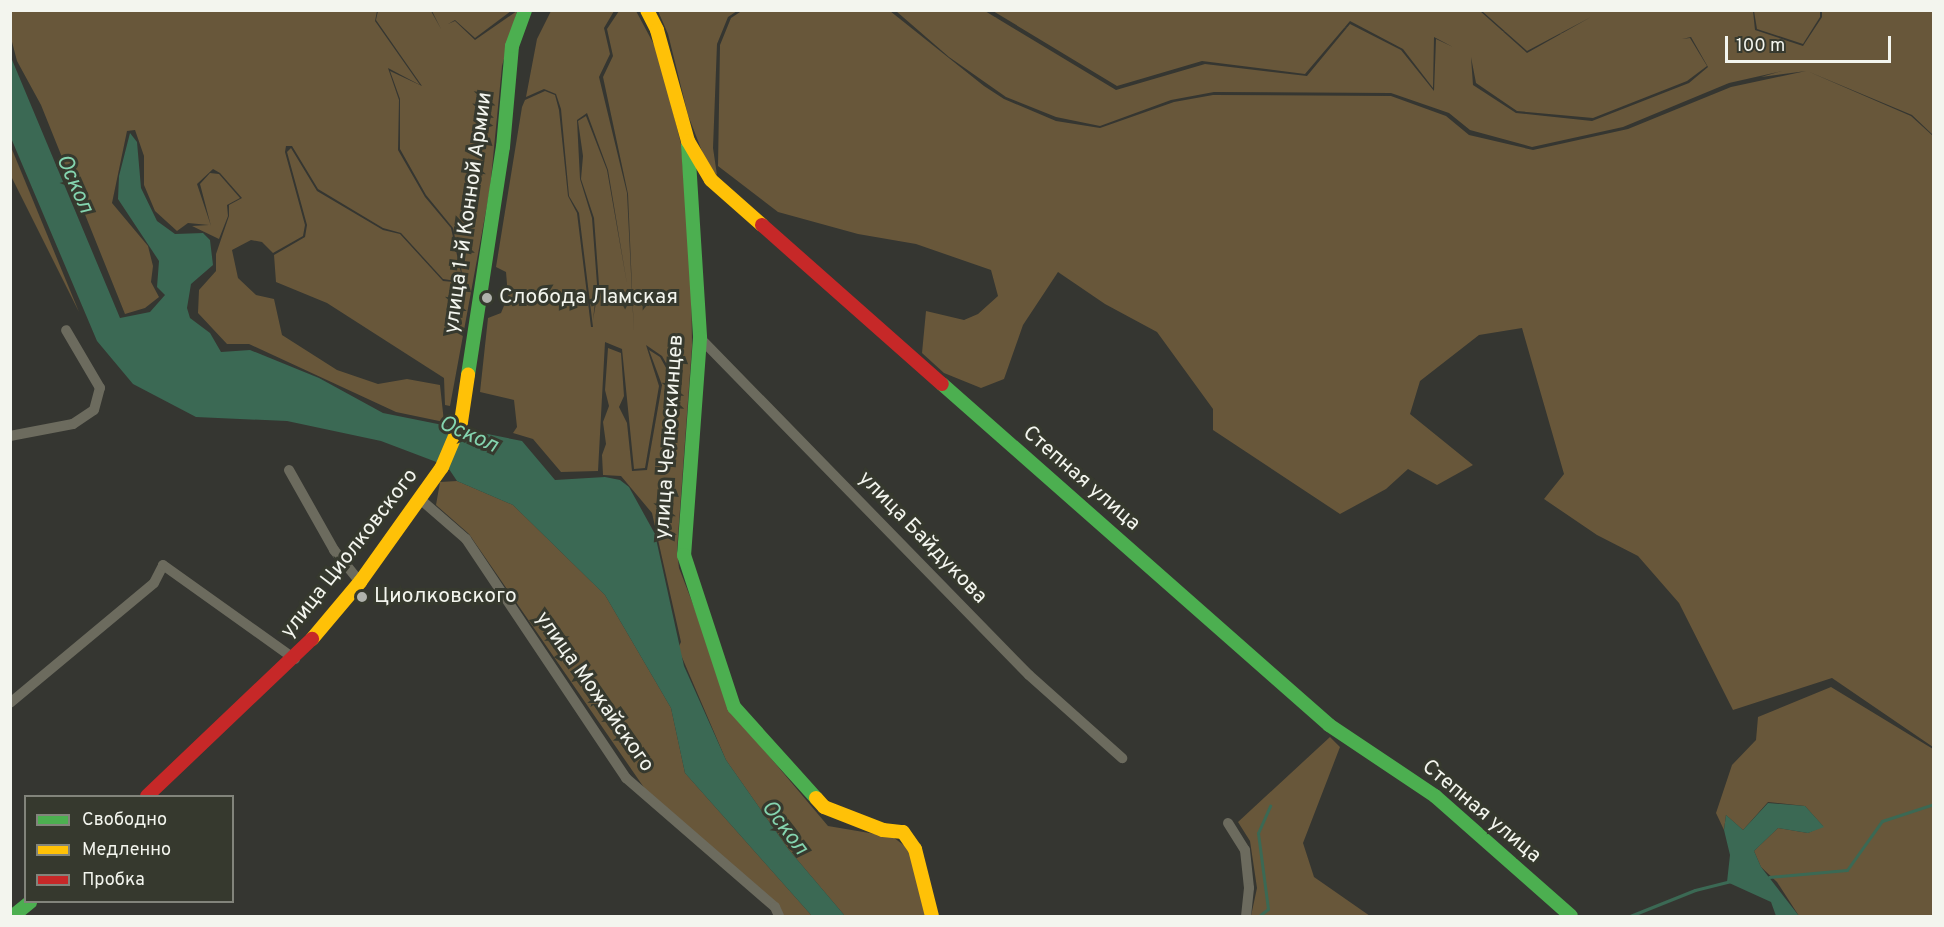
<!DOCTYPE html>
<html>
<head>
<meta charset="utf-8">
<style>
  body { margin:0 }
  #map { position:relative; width:1944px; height:927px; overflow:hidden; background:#353631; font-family:Overpass,sans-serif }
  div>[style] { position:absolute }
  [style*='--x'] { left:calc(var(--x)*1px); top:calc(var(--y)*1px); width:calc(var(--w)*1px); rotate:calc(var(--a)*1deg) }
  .green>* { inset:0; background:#68573a }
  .water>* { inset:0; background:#3b6954 }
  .stream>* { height:3px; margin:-1.5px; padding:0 1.5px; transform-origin:1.5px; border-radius:1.5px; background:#3b6954 }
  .street>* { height:10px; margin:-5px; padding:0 5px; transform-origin:5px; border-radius:5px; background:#6c6b5e }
  .fast>* { height:14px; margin:-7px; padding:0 7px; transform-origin:7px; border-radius:7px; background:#4caf50 }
  .slow>* { height:14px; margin:-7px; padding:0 7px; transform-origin:7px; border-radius:7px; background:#ffc107 }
  .jam>* { height:14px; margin:-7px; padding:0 7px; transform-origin:7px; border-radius:7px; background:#c62828 }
  .dots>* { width:16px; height:16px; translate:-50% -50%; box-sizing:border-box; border:3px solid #36392e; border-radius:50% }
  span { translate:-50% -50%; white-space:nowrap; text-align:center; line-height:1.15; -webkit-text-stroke:6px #36392e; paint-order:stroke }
  .street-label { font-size:21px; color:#f3f5ee }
  .poi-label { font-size:21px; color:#f3f5ee }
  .left { translate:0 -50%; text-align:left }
  .water-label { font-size:22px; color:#84d4af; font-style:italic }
  .frame { position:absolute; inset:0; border:12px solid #f3f5ee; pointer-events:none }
  .legend { position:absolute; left:24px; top:795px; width:210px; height:108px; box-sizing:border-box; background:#36392e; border:2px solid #82847b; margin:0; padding:8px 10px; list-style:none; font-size:18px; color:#f3f5ee }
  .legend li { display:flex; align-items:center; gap:12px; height:30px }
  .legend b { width:30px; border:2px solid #82847b }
  .scale { position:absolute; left:1725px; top:36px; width:166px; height:27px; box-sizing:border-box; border:3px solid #f3f5ee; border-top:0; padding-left:8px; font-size:18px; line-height:21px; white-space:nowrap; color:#f3f5ee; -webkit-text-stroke:4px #36392e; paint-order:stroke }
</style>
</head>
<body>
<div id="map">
  <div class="green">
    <i style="clip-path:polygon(evenodd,743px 10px,890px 11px,984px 86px,1004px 99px,1056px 121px,1100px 128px,1174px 102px,1213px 95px,1391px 96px,1446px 116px,1469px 135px,1533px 150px,1628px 129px,1731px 87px,1806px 71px,1761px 77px,1782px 71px,1729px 83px,1623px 127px,1532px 147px,1470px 130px,1449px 113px,1391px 93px,1214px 92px,1171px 100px,1100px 126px,1056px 117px,1006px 97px,949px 57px,896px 11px,985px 11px,1116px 90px,1205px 64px,1307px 76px,1350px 24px,1401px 50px,1434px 91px,1436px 39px,1453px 47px,1434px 37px,1433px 88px,1403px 49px,1350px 21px,1305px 74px,1202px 61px,1117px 86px,993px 11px,1480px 11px,1527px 53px,1591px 17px,1527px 51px,1482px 11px,1753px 11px,1755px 30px,1803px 46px,1822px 17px,1822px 11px,1933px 11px,1933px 135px,1912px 115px,1807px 71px,1911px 116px,1933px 136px,1933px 747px,1832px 678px,1733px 710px,1679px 603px,1638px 556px,1597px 535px,1544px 499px,1564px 474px,1522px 328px,1479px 335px,1420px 381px,1410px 414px,1473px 465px,1437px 485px,1408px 469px,1386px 489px,1340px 514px,1213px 430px,1213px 409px,1157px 332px,1105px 304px,1058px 272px,1023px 325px,1004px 379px,981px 388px,944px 373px,922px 353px,926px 311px,964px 320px,978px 314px,998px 296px,991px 270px,916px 244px,858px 234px,778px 212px,718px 166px,720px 45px,731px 18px,743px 10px,1691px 37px,1708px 67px,1689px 83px,1592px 121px,1516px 113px,1473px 85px,1471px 57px,1476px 83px,1517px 111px,1593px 118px,1687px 81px,1707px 66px,1690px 38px,1682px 39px,1691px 37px)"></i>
    <i style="clip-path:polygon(10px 11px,377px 11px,375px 21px,420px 85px,388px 68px,399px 100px,398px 150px,425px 197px,451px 228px,463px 282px,443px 279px,401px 233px,383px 228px,318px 189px,292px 146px,286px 146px,285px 152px,305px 225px,303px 236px,273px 253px,262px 242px,251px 240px,232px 250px,238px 278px,256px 295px,274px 299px,282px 335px,337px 370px,378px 384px,407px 379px,440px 385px,444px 422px,396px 412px,249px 344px,227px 344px,198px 313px,199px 290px,216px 271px,216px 254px,229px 216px,229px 205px,242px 198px,220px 173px,213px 169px,197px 184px,211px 226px,200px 184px,210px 173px,219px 174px,240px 198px,227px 205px,228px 216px,219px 239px,192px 226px,209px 225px,188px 223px,177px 231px,155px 211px,144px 185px,144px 156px,135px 130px,127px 131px,112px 203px,148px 246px,153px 266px,151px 282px,159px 297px,145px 308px,125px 314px,41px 105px,17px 61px,11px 38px)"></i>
    <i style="clip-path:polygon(378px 11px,431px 11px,441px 29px,432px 11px,511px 11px,475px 38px,455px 20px,448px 24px,455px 21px,475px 40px,517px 11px,502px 66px,490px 189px,450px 406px,445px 405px,444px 378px,327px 303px,276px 282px,274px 255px,305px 237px,307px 225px,287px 152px,291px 148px,317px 191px,383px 230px,400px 234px,443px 281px,464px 283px,453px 228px,426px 195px,400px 149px,400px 99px,390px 71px,422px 86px,376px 20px)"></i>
    <i style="clip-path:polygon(evenodd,551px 11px,614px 11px,604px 28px,610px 54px,599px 77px,627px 193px,634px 334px,628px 194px,603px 77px,613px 56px,607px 29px,619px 11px,636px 11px,658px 52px,681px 144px,691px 271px,692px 346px,677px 550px,679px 568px,737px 718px,828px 826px,893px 837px,910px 850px,926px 916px,845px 916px,789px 850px,726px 760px,678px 648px,681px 642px,652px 513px,621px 476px,603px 475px,602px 455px,606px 444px,603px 422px,609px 406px,605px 390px,608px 348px,621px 353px,624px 396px,619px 407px,627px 423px,632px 471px,647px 470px,662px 385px,649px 350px,660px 357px,675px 384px,659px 475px,678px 384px,662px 356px,646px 345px,659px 386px,645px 468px,634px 469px,622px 349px,605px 342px,598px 471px,561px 472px,533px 439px,513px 433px,517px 427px,514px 400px,480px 392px,488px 318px,501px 313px,508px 296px,506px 272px,496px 267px,522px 107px,525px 100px,545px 91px,555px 95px,559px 110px,568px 196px,577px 213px,591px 327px,593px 327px,579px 213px,569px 196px,561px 109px,556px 94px,544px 89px,526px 97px,537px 39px,551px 11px,587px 113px,608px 170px,627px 284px,607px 170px,586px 116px,578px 121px,583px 156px,581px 179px,594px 218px,599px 285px,593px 320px,597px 284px,592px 218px,580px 179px,577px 120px,587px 113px)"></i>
    <i style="clip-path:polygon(658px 11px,737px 11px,728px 17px,717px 44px,713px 148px,717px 175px,708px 167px,688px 115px,668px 34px)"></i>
    <i style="clip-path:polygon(1754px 11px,1820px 11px,1820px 17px,1803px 44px,1757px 29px)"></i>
    <i style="clip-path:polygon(10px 147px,11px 147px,79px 312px,11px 176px)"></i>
    <i style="clip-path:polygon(457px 481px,513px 505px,605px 595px,671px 708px,685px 773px,812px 916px,783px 916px,645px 789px,469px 534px,436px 505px,440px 482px)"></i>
    <i style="clip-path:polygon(1831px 687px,1933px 749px,1933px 916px,1799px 916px,1777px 882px,1761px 867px,1754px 851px,1778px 828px,1808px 833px,1823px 826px,1805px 806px,1768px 802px,1743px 830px,1726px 815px,1724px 830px,1716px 813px,1732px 765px,1756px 740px,1758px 717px)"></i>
    <i style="clip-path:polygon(1330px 737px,1340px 747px,1303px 843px,1314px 877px,1370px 916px,1251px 916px,1257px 888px,1250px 841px,1238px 822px)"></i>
  </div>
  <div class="water">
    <i style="clip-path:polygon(10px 55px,120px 318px,150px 312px,165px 295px,157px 287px,159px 261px,118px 199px,119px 176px,130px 133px,137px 142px,141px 188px,157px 221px,175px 234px,203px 233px,210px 240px,213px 265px,191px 284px,187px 308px,190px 318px,210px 333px,221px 352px,250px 350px,319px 378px,383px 413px,522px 441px,555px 480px,605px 477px,620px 480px,629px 487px,655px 534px,684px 666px,726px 760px,789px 850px,845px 916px,812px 916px,685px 773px,671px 708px,605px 595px,513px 505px,457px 481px,447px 466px,381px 441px,287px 421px,196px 417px,133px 384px,97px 341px,11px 138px)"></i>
    <i style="clip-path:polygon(1768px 803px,1805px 806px,1824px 827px,1808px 833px,1778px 828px,1754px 851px,1761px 867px,1799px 916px,1776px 916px,1771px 902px,1727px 882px,1730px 855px,1724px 830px,1726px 815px,1743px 830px)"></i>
  </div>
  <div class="stream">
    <i style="--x:1769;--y:877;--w:78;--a:-5.1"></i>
    <i style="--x:1847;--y:870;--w:60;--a:-54.5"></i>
    <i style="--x:1882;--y:821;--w:55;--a:-18.1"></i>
    <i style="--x:1259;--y:916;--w:11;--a:-38"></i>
    <i style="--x:1268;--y:909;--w:77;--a:-97.5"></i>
    <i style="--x:1258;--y:833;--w:30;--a:-66"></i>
    <i style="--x:1630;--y:916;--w:70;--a:-21.8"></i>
    <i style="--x:1695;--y:890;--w:36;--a:-14"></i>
  </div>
  <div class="street">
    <i style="--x:700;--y:338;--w:471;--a:45.7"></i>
    <i style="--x:1029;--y:675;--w:125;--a:41.7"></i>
    <i style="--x:10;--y:436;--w:64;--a:-10.8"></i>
    <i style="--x:73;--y:424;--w:25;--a:-34"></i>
    <i style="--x:94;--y:410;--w:23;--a:-75"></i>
    <i style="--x:100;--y:388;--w:67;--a:-120.4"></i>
    <i style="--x:289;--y:470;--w:92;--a:60.6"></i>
    <i style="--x:334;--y:550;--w:41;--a:50.9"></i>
    <i style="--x:420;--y:499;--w:61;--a:41"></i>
    <i style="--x:466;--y:539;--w:288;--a:56.2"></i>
    <i style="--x:626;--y:778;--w:197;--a:40.9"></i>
    <i style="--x:775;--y:907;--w:10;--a:66"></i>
    <i style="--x:10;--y:703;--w:187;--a:-39.8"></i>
    <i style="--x:154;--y:583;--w:20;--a:-63"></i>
    <i style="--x:163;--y:565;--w:162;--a:35.5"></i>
    <i style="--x:1228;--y:823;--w:32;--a:58"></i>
    <i style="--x:1245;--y:850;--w:38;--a:84"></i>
    <i style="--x:1249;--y:888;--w:28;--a:96"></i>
  </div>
  <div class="fast">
    <i style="--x:688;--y:145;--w:193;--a:86.4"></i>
    <i style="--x:700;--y:338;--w:218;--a:94.2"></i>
    <i style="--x:684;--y:555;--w:160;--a:71.8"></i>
    <i style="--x:734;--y:707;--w:122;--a:48"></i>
    <i style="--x:468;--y:375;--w:231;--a:-81.3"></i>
    <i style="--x:503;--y:147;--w:101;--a:-84.9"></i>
    <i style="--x:512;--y:46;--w:38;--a:-70"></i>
    <i style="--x:942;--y:384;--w:516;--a:41.38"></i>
    <i style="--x:1329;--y:725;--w:128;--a:33.8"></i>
    <i style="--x:1435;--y:796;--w:181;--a:41.4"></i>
    <i style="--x:13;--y:916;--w:22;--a:-39"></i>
  </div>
  <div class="slow">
    <i style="--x:647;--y:10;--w:22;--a:63"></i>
    <i style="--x:657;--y:30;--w:115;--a:74.4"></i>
    <i style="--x:688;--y:141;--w:45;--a:59.5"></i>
    <i style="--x:711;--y:180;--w:68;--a:41.4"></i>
    <i style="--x:312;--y:639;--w:75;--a:-49.9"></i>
    <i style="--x:360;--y:582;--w:141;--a:-54.5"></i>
    <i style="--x:442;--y:467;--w:49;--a:-67.1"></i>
    <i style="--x:461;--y:422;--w:48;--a:-81.5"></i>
    <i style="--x:816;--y:798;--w:12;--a:48"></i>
    <i style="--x:824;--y:807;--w:63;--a:21.3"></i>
    <i style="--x:883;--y:830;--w:20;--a:6"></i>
    <i style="--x:903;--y:832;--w:21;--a:55"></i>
    <i style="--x:915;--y:849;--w:69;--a:75.8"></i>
  </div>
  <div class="jam">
    <i style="--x:762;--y:225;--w:240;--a:41.5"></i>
    <i style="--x:147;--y:796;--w:228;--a:-43.6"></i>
  </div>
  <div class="dots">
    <i style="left:487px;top:298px;background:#b0b2ac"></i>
    <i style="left:362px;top:597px;background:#b0b2ac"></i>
  </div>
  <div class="street-label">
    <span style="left:469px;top:213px;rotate:-82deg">улица 1-й Конной Армии</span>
    <span style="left:670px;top:437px;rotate:-86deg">улица Челюскинцев</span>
    <span style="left:1081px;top:479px;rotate:41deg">Степная улица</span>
    <span style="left:922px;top:538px;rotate:46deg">улица Байдукова</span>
    <span style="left:350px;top:554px;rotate:-52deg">улица Циолковского</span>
    <span style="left:594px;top:692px;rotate:55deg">улица Можайского</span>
    <span style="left:1481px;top:812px;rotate:40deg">Степная улица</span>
  </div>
  <div class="poi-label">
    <span class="left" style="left:499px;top:298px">Слобода Ламская</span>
    <span class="left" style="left:374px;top:597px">Циолковского</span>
  </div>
  <div class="water-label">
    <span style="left:74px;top:184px;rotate:66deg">Оскол</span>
    <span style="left:468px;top:435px;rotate:24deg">Оскол</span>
    <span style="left:784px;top:828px;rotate:53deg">Оскол</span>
  </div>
  <div class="frame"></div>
  <ul class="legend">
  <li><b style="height:8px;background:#4caf50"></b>Свободно</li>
  <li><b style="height:8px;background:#ffc107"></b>Медленно</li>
  <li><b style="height:8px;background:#c62828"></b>Пробка</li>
  </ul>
  <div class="scale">100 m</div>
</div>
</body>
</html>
